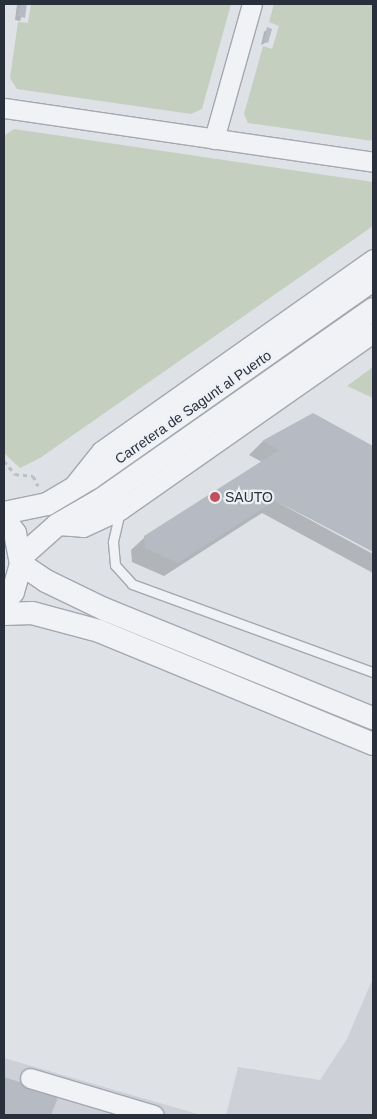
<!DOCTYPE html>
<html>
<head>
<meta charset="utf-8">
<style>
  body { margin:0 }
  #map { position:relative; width:377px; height:1119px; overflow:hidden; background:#dee1e6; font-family:Arial,sans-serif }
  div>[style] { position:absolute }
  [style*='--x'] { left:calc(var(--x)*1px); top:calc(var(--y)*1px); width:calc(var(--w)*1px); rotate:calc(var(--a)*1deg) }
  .built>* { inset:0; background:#cdd0d7 }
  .green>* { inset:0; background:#c4cfc0 }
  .shadow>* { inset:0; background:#0003 }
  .building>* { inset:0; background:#b6bac2 }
  .path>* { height:3px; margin-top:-1.5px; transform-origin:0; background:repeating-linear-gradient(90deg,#bcbfc5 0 4px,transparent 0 8px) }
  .roads { filter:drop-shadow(1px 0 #a4a8af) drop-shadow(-1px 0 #a4a8af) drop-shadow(0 1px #a4a8af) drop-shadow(0 -1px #a4a8af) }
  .service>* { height:9px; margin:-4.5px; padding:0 4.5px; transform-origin:4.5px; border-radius:4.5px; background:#f0f2f5 }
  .minor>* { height:19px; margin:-9.5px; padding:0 9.5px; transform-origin:9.5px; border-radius:9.5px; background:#f0f2f5 }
  .tertiary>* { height:22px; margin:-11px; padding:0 11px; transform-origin:11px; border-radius:11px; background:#f0f2f5 }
  .dots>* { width:14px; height:14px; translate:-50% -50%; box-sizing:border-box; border:2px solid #edf0f4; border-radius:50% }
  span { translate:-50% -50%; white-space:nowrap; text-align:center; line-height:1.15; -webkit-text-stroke:4.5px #edf0f4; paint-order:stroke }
  .street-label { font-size:14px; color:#292f3b }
  .poi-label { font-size:14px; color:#292f3b }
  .left { translate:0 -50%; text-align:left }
  .frame { position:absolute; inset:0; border:5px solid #292f3b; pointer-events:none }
</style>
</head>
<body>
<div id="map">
  <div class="built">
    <i style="clip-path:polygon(373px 978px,373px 1115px,226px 1115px,238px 1067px,320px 1080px,347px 1039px)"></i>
    <i style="clip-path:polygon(4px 1058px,201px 1115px,4px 1115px)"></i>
  </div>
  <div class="green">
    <i style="clip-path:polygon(31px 4px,231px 4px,202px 109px,191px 114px,17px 89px,10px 78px,18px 22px,28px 23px)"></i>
    <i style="clip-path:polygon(274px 4px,373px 4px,373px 141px,248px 123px,244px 114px,263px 46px,272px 49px,279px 26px,269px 22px)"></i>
    <i style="clip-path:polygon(14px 129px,373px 182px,373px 226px,40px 458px,20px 468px,4px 453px,4px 136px)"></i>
    <i style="clip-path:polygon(373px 367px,373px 398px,347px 386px)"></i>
  </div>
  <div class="shadow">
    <i style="clip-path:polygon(17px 4px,26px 4px,20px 21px,15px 20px)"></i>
    <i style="clip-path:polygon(268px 29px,267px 42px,261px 45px,264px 32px)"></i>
    <i style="clip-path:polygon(313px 415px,373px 447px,373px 551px,270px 498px,373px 554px,373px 573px,262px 513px,164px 576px,132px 562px,131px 550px,145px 537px,262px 462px,249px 455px,262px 442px)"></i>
    <i style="clip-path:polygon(4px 1079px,57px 1096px,50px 1115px,4px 1115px)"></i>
  </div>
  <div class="building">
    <i style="clip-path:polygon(20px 4px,27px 4px,25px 18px,18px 16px)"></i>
    <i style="clip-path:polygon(267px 27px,272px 29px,268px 43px,264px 41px)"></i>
    <i style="clip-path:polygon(313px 413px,373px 446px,373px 552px,276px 500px,178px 563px,145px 548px,144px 536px,279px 450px,262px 441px)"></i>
    <i style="clip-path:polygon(4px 1077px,59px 1095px,51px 1115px,4px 1115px)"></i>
  </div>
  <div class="path">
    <i style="--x:4;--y:461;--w:17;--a:50"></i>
    <i style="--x:15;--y:474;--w:18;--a:6"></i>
    <i style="--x:33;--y:476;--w:11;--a:63"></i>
  </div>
  <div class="roads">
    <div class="service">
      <i style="--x:120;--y:511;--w:32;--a:103"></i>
      <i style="--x:113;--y:542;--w:23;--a:85"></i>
      <i style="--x:115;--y:565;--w:25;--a:48"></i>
      <i style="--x:132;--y:584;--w:257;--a:20.1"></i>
    </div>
    <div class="minor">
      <i style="--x:4;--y:108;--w:373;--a:8.3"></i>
      <i style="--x:214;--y:139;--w:140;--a:-74.3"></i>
      <i style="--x:74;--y:485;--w:43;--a:-51.5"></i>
      <i style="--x:101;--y:451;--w:333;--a:-35.2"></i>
      <i style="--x:57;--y:525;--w:26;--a:4"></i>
      <i style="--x:83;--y:527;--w:41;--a:-24.7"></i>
      <i style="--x:120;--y:510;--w:309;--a:-35"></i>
      <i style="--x:30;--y:1078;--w:129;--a:16.6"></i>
    </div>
    <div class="tertiary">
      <i style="--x:4;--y:513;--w:44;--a:-11.8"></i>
      <i style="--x:47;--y:504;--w:51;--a:-30.6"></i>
      <i style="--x:91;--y:478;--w:345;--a:-35.1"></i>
      <i style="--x:4;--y:518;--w:19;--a:54"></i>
      <i style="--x:15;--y:533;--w:32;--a:79"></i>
      <i style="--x:21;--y:564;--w:29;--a:106"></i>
      <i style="--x:13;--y:592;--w:14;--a:129"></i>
      <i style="--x:21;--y:557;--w:48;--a:-41.6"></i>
      <i style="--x:57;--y:525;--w:52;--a:-30"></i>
      <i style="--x:102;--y:499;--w:331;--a:-35"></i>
      <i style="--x:21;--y:564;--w:30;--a:34"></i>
      <i style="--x:46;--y:581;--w:64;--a:25.8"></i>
      <i style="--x:104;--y:609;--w:290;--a:22.1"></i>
      <i style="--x:4;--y:614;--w:28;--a:-2"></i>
      <i style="--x:32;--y:613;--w:69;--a:15"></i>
      <i style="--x:99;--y:631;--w:296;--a:22.4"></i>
    </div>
  </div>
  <div class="dots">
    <i style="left:215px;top:497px;background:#bf505d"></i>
  </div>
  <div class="street-label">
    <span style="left:193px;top:407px;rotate:-35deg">Carretera de Sagunt al Puerto</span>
  </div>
  <div class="poi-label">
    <span class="left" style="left:225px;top:497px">SAUTO</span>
  </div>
  <div class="frame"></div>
</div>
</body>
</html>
